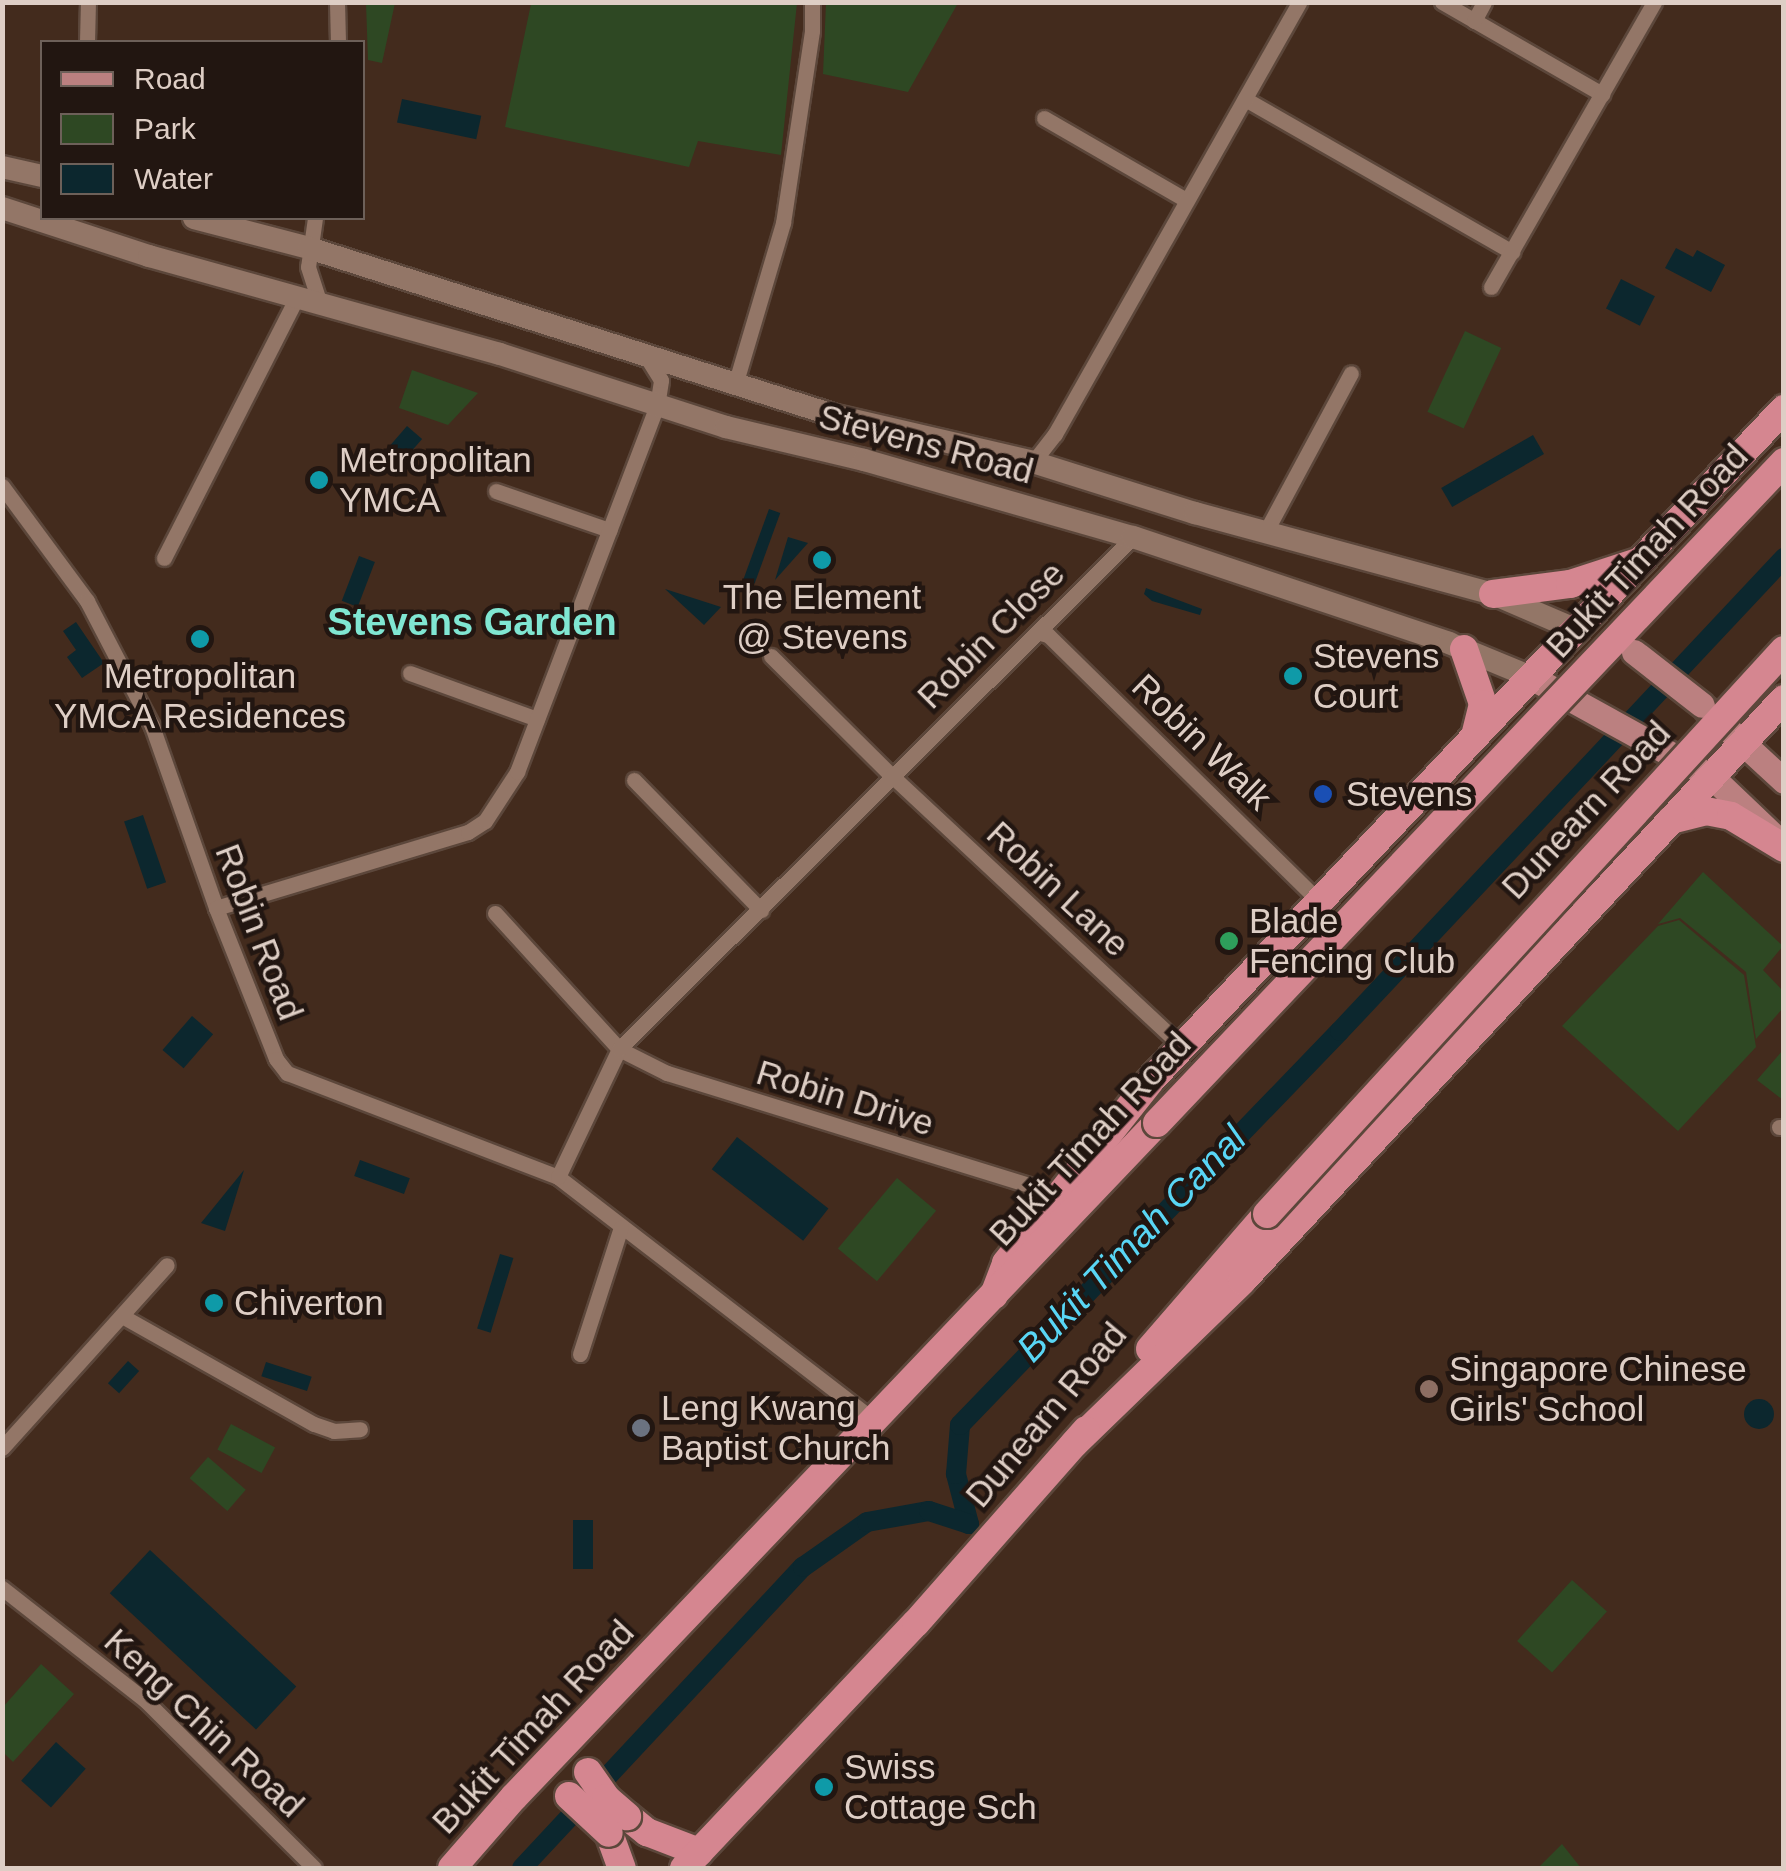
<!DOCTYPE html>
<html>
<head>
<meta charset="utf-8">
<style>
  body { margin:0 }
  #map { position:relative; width:1786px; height:1871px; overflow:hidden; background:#432b1d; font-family:Helvetica,sans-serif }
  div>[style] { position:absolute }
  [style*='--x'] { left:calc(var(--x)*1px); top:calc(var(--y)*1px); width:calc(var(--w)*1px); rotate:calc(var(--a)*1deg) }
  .green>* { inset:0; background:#2e4823; transform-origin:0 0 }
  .water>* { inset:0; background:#0c272e; transform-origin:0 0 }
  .round { border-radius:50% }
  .canal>* { height:20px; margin:-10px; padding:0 10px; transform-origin:10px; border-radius:10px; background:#0c272e }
  .roads { filter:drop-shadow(2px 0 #5c473b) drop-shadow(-2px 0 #5c473b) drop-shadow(0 2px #5c473b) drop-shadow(0 -2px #5c473b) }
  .street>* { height:15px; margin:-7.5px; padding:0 7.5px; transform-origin:7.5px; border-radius:7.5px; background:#937667 }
  .secondary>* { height:22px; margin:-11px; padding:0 11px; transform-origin:11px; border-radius:11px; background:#937667 }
  .primary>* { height:25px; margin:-12.5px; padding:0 12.5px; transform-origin:12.5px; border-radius:12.5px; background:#bb8080 }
  .highway>* { height:28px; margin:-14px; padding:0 14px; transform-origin:14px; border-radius:14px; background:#d58690 }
  .bridges { filter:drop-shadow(2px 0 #5c473b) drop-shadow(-2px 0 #5c473b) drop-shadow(0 2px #5c473b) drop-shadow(0 -2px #5c473b) }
  .primary-bridge>* { height:25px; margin:-12.5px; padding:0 12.5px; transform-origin:12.5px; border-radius:12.5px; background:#bb8080 }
  .highway-bridge>* { height:28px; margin:-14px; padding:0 14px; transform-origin:14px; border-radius:14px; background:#d58690 }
  .dots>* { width:28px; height:28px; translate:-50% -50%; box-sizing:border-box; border:5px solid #221611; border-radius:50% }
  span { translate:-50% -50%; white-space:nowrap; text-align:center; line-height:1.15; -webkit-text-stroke:9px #221611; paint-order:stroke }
  .street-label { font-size:35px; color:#decec5 }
  .poi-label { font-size:35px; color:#decec5 }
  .left { translate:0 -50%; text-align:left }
  .neighbourhood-label { font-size:38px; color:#80e6d2; font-weight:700 }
  .water-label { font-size:38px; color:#59d6f5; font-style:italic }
  .frame { position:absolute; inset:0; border:5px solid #decec5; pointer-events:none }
  .legend { position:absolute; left:40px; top:40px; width:325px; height:180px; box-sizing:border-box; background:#221611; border:2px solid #6d6059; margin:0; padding:12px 18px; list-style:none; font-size:30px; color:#decec5 }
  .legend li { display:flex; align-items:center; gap:20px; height:50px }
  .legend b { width:50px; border:2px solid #6d6059 }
</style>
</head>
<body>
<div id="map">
  <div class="green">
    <i style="clip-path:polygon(366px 3px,395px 3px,382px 63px,368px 60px)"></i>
    <i style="clip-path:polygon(526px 3px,797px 3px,781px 155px,698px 141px,689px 167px,505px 127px,531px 4px)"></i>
    <i style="clip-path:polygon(826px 3px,826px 2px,958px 3px,908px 92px,823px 74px)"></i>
    <i style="left:1465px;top:331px;width:40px;height:89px;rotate:25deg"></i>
    <i style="clip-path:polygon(412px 370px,478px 393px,448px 425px,399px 408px)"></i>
    <i style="clip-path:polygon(1703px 872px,1783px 946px,1763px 970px,1783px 991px,1783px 1008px,1756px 1039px,1746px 972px,1680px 918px,1658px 924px)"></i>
    <i style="clip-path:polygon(1679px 920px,1744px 975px,1756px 1047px,1678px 1131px,1562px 1026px,1658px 926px)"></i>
    <i style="clip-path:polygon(1783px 1050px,1783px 1100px,1757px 1080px)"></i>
    <i style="left:897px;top:1178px;width:51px;height:92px;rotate:40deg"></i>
    <i style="left:231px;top:1424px;width:50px;height:29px;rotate:28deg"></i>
    <i style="left:208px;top:1457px;width:50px;height:28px;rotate:41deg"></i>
    <i style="left:1572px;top:1580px;width:47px;height:82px;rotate:42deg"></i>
    <i style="clip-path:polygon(41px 1664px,74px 1694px,13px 1762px,3px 1752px,3px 1707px)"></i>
    <i style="clip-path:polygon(1562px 1844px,1581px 1868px,1538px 1868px)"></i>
  </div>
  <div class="water">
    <i style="left:402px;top:99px;width:81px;height:24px;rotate:12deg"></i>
    <i style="clip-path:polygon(1676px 248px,1693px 257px,1697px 250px,1725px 265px,1711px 292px,1665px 268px)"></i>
    <i style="left:1621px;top:279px;width:38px;height:33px;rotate:27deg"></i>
    <i style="left:407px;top:426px;width:20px;height:46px;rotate:41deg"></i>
    <i style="left:1533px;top:435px;width:22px;height:106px;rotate:60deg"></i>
    <i style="left:769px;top:509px;width:12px;height:75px;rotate:20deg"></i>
    <i style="clip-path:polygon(788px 537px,808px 543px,775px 580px)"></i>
    <i style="left:359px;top:556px;width:17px;height:48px;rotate:21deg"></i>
    <i style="clip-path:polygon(1146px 588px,1202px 609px,1200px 615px,1152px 601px,1144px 594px)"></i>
    <i style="clip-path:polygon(665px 589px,721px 607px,704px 625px)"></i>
    <i style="clip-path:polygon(76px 622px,104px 663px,82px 678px,67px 657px,76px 650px,63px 631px)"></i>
    <i style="left:143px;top:815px;width:71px;height:20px;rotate:71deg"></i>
    <i style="left:192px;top:1016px;width:28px;height:45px;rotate:41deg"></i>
    <i style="left:737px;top:1137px;width:116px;height:41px;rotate:38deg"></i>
    <i style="left:360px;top:1160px;width:53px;height:17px;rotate:20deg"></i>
    <i style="clip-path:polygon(244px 1170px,225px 1231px,201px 1223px)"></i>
    <i style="left:500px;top:1254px;width:14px;height:78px;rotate:17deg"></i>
    <i style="left:128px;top:1361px;width:15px;height:30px;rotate:42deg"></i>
    <i style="left:266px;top:1362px;width:48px;height:15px;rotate:18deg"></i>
    <i class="round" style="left:1744px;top:1399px;width:30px;height:30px"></i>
    <i style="left:573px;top:1520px;width:20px;height:49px"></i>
    <i style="left:150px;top:1550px;width:200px;height:59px;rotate:43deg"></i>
    <i style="left:56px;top:1742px;width:40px;height:52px;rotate:42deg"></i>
  </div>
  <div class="canal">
    <i style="--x:969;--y:1524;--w:52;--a:-104.6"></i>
    <i style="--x:956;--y:1474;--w:49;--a:-85.3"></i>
    <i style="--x:960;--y:1425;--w:547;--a:-46.04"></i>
    <i style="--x:1340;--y:1031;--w:649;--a:-46.81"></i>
    <i style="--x:522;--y:1868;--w:412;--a:-47"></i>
    <i style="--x:803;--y:1567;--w:78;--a:-35.1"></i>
    <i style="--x:867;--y:1522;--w:63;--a:-10.1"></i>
    <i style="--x:929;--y:1511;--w:42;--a:18"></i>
  </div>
  <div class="roads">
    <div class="street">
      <i style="--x:337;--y:2;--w:40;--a:88.6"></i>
      <i style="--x:1442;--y:2;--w:185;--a:29.9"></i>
      <i style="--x:1474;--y:21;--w:21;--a:-62"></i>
      <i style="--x:87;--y:42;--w:40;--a:-88.6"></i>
      <i style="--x:1245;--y:99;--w:308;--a:29.8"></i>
      <i style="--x:1044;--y:118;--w:164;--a:30"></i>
      <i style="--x:315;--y:218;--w:49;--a:98.1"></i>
      <i style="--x:308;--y:267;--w:39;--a:72"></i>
      <i style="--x:1491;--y:287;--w:328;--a:-60.2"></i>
      <i style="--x:735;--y:385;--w:169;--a:-73.5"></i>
      <i style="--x:783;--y:223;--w:194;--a:-81.4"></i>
      <i style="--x:812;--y:31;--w:29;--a:-90"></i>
      <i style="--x:1033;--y:462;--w:36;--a:-52"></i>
      <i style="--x:1055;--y:434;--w:496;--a:-60.5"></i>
      <i style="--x:2;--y:486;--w:143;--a:53.5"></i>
      <i style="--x:87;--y:601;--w:141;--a:62.5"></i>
      <i style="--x:152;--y:726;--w:193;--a:70.6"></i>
      <i style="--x:216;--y:908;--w:162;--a:68.3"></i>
      <i style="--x:276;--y:1059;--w:18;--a:52"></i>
      <i style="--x:287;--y:1073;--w:290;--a:21"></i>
      <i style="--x:558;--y:1177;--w:399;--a:37.6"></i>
      <i style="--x:496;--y:491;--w:120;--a:19"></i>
      <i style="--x:1266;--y:531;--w:179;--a:-61.7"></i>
      <i style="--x:164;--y:558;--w:293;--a:-63"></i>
      <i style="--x:1040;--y:633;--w:8;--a:14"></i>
      <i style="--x:1048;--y:635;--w:378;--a:44.5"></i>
      <i style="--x:771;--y:656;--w:170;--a:44.8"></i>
      <i style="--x:892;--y:776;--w:396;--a:43"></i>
      <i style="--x:410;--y:673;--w:135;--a:19.9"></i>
      <i style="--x:634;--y:780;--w:182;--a:45.7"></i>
      <i style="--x:216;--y:908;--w:263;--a:-16.8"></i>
      <i style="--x:468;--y:832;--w:20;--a:-33"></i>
      <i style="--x:485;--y:821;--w:59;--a:-56.9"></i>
      <i style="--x:517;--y:772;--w:392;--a:-69.1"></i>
      <i style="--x:657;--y:406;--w:26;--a:-81"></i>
      <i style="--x:661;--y:380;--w:26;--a:-122"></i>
      <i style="--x:495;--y:913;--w:184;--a:47.6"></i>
      <i style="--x:619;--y:1049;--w:54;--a:26.6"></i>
      <i style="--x:667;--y:1073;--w:409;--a:17.2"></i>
      <i style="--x:1779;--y:1127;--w:5;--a:0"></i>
      <i style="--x:558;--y:1177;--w:142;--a:-64.5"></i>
      <i style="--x:619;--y:1049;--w:725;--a:-44.89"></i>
      <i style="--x:122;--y:1316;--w:220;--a:29.4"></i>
      <i style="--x:314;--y:1424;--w:21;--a:19"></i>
      <i style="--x:334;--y:1431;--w:26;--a:-4"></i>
      <i style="--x:580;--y:1354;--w:133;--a:-72.1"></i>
      <i style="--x:2;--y:1448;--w:246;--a:-48"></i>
      <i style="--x:2;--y:1588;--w:182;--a:38.1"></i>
      <i style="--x:145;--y:1700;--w:238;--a:44.8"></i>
    </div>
    <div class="secondary">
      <i style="--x:2;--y:167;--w:41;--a:12.7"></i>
      <i style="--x:2;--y:208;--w:155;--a:18.1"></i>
      <i style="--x:149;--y:256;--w:364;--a:15.6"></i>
      <i style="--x:500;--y:354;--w:237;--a:17.9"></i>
      <i style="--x:726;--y:427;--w:142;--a:13.4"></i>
      <i style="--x:864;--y:460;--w:280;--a:16"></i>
      <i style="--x:1133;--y:537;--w:333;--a:18.5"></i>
      <i style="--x:1449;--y:643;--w:89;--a:22.5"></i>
      <i style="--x:194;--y:218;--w:119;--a:14.6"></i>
      <i style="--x:309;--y:248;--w:553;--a:17.68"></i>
      <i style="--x:836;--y:416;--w:202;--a:13.1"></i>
      <i style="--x:1033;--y:462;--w:170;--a:17.5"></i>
      <i style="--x:1195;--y:513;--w:309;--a:15.2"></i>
      <i style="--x:1493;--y:594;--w:91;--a:23.2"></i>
    </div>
    <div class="primary">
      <i style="--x:1531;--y:677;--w:207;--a:28.9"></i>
      <i style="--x:1712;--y:777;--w:88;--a:43.6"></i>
      <i style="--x:1706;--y:709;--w:106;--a:42.7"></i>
    </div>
    <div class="highway">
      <i style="--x:1493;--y:594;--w:78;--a:-7.4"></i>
      <i style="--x:1570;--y:584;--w:71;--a:-17.9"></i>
      <i style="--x:1464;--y:649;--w:58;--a:70.9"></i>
      <i style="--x:1483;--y:704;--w:30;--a:104"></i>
      <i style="--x:1671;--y:820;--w:36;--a:-14"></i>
      <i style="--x:1706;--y:811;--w:25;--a:11"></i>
      <i style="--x:1731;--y:816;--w:62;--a:31.1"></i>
      <i style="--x:994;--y:1295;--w:34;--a:-69"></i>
      <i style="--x:1006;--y:1263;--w:232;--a:-51.6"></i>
      <i style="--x:1150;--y:1081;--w:924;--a:-46.67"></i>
      <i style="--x:1150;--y:1349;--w:179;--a:-49.1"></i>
      <i style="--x:1074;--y:1444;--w:234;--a:-44.1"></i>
      <i style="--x:1242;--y:1281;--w:795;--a:-47.04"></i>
      <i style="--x:627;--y:1816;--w:26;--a:39"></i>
      <i style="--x:647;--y:1832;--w:56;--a:21"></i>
      <i style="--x:609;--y:1833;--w:37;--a:70"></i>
      <i style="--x:452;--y:1868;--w:94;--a:-48.9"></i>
      <i style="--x:514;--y:1797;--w:932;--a:-46.35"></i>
      <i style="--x:684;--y:1868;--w:337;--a:-46.6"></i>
      <i style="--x:916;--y:1623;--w:257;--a:-48.6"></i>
    </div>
  </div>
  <div class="bridges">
    <div class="primary-bridge">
      <i style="--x:1634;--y:652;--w:86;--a:37.9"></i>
    </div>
    <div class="highway-bridge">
      <i style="--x:1157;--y:1123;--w:911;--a:-46.51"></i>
      <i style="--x:1267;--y:1214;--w:765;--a:-47.49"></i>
      <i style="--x:588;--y:1772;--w:32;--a:55"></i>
      <i style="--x:606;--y:1798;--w:28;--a:41"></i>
      <i style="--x:569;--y:1796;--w:54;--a:42.8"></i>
    </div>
  </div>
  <div class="dots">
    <i style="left:319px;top:480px;background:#0f9aa8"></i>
    <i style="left:822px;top:560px;background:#0f9aa8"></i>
    <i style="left:200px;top:639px;background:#0f9aa8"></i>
    <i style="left:1293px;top:676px;background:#0f9aa8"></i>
    <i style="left:1323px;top:794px;background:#1a4fb4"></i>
    <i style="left:1229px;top:941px;background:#2e9e5b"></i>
    <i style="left:214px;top:1303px;background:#0f9aa8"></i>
    <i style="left:1429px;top:1389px;background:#8d6e63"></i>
    <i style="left:641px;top:1428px;background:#6b7280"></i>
    <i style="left:824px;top:1787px;background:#0f9aa8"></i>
  </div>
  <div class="street-label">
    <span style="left:926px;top:444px;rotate:15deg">Stevens Road</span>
    <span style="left:1647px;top:551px;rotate:-47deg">Bukit Timah Road</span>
    <span style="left:991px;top:635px;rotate:-45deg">Robin Close</span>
    <span style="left:1202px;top:742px;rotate:44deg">Robin Walk</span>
    <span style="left:1586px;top:810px;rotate:-47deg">Dunearn Road</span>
    <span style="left:1058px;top:889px;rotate:43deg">Robin Lane</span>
    <span style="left:259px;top:932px;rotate:69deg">Robin Road</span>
    <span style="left:845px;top:1098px;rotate:17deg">Robin Drive</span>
    <span style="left:1090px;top:1139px;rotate:-47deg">Bukit Timah Road</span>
    <span style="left:1046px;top:1415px;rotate:-50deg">Dunearn Road</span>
    <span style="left:204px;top:1723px;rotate:43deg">Keng Chin Road</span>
    <span style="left:533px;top:1727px;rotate:-47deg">Bukit Timah Road</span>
  </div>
  <div class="poi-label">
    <span class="left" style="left:339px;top:480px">Metropolitan<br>YMCA</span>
    <span style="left:822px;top:617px">The Element<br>@ Stevens</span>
    <span class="left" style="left:1313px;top:676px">Stevens<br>Court</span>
    <span style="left:200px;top:696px">Metropolitan<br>YMCA Residences</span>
    <span class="left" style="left:1346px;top:794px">Stevens</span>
    <span class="left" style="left:1249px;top:941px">Blade<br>Fencing Club</span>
    <span class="left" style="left:234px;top:1303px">Chiverton</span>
    <span class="left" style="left:1449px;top:1389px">Singapore Chinese<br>Girls' School</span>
    <span class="left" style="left:661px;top:1428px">Leng Kwang<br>Baptist Church</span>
    <span class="left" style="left:844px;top:1787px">Swiss<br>Cottage Sch</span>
  </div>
  <div class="neighbourhood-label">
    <span style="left:472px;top:623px">Stevens Garden</span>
  </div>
  <div class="water-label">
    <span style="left:1132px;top:1244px;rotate:-46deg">Bukit Timah Canal</span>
  </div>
  <div class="frame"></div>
  <ul class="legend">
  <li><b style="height:12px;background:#bb8080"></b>Road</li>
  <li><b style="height:28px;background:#2e4823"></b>Park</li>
  <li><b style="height:28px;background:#0c272e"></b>Water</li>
  </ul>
</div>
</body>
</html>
